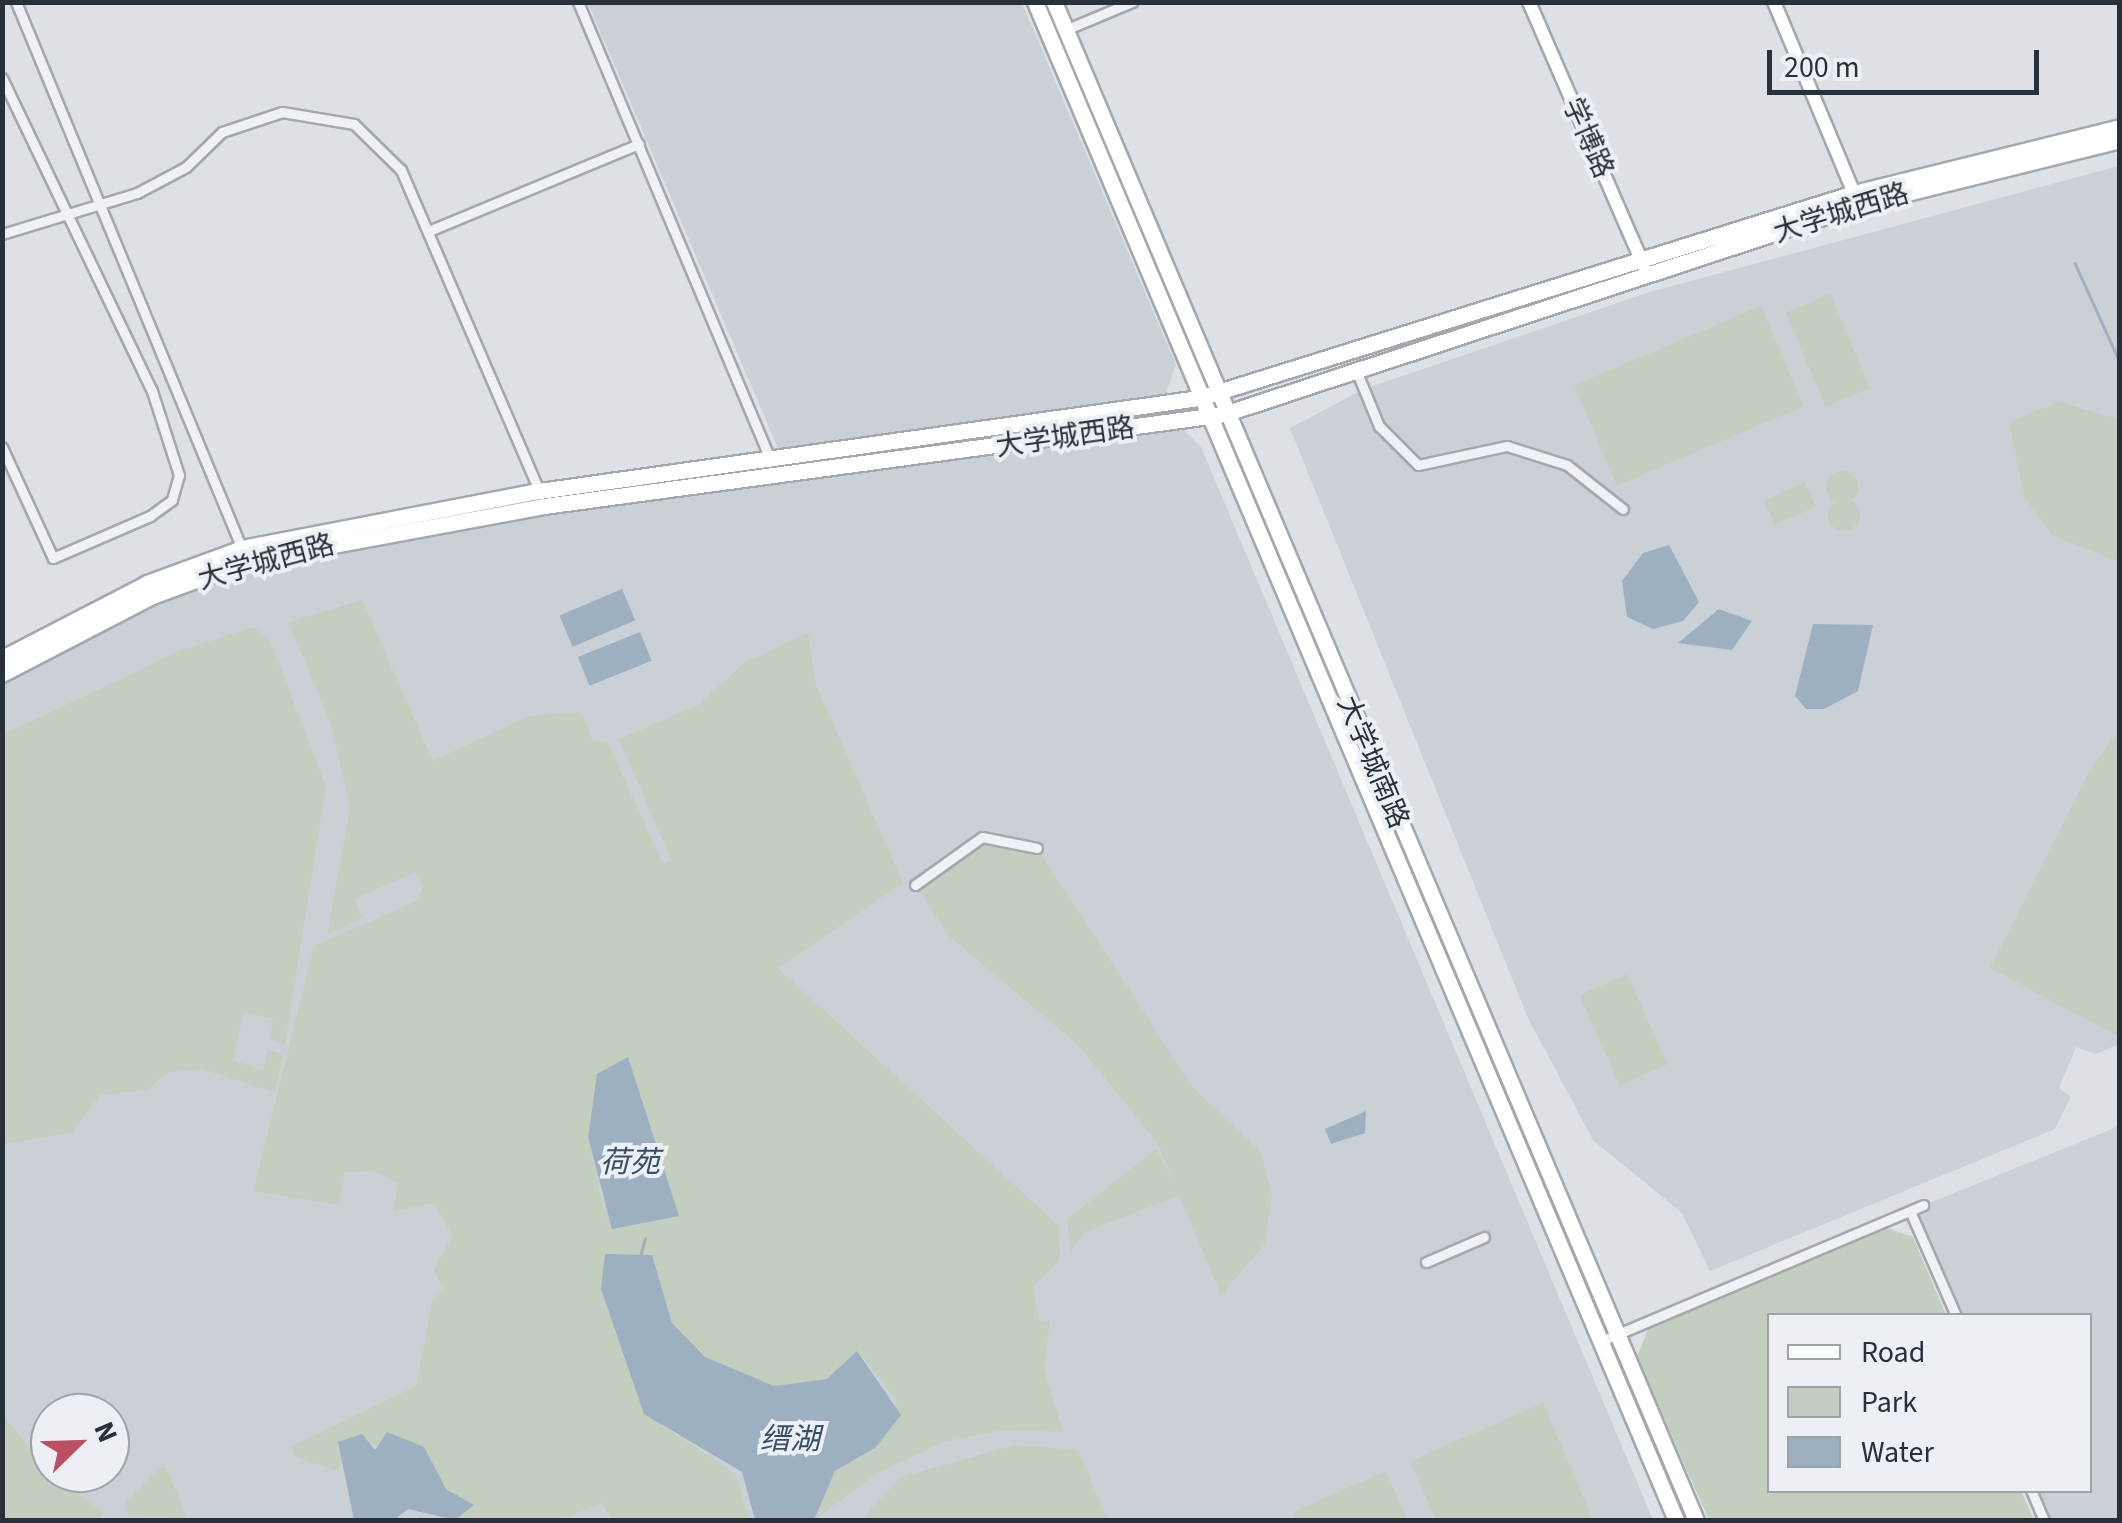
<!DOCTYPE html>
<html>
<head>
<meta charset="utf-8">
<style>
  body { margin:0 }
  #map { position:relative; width:2122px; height:1523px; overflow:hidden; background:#dde1e5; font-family:"Source Sans 3","Noto Sans SC",sans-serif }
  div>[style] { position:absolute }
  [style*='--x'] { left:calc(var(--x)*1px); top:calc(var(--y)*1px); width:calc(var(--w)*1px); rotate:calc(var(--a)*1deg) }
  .built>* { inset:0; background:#cbd0d6 }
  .green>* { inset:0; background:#c4cebf; transform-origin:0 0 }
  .round { border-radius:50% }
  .water>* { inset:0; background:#9cb0c2; transform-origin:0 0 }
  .stream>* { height:2.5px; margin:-1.25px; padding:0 1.25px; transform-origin:1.25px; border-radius:1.25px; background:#9cb0c2 }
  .roads { filter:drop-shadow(2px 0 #a3a8ae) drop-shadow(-2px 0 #a3a8ae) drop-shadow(0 2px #a3a8ae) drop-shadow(0 -2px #a3a8ae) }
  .street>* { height:9px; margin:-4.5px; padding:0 4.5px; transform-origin:4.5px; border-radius:4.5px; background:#eff1f4 }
  .secondary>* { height:12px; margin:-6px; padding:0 6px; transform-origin:6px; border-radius:6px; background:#fff }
  .primary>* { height:15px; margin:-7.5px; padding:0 7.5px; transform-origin:7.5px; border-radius:7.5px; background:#fff }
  span { translate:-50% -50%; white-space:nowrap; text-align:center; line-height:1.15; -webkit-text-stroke:8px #eceff3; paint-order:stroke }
  .street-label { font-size:28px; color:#28303a }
  .water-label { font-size:30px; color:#375069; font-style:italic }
  .frame { position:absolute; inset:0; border:5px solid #28303a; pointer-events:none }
  .legend { position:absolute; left:1767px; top:1313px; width:325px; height:180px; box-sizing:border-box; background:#eceff3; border:2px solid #9ea3a9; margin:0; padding:12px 18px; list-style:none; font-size:30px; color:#28303a }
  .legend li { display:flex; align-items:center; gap:20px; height:50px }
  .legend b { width:50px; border:2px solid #9ea3a9 }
  .north { position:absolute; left:30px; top:1393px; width:100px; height:100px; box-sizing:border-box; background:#eceff3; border:2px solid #9ea3a9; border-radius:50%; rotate:67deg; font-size:28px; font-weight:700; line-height:40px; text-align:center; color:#28303a }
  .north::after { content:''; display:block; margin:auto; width:35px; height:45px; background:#be4e64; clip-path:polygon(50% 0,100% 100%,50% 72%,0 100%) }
  .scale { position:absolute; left:1767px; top:50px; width:272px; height:45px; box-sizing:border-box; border:5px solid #28303a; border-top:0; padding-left:12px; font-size:30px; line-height:35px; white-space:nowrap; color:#28303a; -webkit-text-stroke:8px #eceff3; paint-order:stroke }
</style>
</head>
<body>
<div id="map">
  <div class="built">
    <i style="clip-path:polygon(evenodd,588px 3px,1022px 3px,1176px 365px,1167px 390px,1182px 428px,1201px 447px,1653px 1520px,3px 1520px,3px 684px,154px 603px,256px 567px,374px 540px,792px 481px,588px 3px,50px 1413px,110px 1413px,110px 1473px,50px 1473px,50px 1413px)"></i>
    <i style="clip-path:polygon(2119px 166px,2119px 1044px,2096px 1054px,2076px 1047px,2059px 1088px,2071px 1097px,2055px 1129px,1710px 1271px,1682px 1213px,1593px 1140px,1528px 1018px,1290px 428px,1364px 389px,1650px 292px)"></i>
    <i style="clip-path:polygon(2119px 1126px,2119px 1520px,2044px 1520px,2031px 1491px,2090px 1490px,2090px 1316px,1955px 1315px,1910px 1211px)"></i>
  </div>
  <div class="green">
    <i style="left:1830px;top:294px;width:102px;height:48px;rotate:67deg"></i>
    <i style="left:1761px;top:306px;width:109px;height:203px;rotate:67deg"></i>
    <i style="clip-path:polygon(2059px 402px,2119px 419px,2119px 562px,2052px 535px,2024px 496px,2009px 422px)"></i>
    <i class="round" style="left:1826px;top:471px;width:32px;height:32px"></i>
    <i style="left:1805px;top:482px;width:27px;height:45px;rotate:66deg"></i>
    <i class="round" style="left:1828px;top:499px;width:32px;height:32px"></i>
    <i style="clip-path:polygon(evenodd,362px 600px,433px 761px,528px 716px,581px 712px,593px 741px,607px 741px,663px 864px,671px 860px,619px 739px,700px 704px,745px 662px,808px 633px,816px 685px,903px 883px,778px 968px,1059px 1226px,1060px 1260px,1033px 1287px,1040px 1322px,1050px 1320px,1044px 1369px,1063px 1432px,1003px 1430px,944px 1442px,878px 1473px,814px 1520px,835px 1471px,875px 1448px,897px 1401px,858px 1351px,827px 1379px,774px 1387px,705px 1357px,672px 1323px,651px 1255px,605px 1254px,601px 1289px,644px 1413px,735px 1473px,750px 1520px,611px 1520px,602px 1503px,560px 1520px,455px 1520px,473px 1505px,381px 1447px,352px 1439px,338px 1471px,295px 1457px,291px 1447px,416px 1386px,433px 1298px,443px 1290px,434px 1270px,452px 1236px,435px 1203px,393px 1211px,398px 1184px,376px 1171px,345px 1172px,339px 1205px,253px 1191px,314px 946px,417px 901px,423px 887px,415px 872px,355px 899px,362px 918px,327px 935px,350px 808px,331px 724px,288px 622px,362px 600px,597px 1074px,606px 1220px,588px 1137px,597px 1074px)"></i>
    <i style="clip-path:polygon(253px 627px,270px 640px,326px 787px,285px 1044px,269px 1039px,273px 1019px,244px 1012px,233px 1060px,263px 1070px,268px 1050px,283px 1054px,275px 1093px,202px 1069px,166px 1073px,148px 1090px,100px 1095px,73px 1132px,3px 1144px,3px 735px,179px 651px)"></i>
    <i style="clip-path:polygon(2119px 731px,2119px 1037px,1990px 968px,2091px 768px)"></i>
    <i style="clip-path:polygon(982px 837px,1037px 848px,1192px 1086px,1261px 1153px,1272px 1196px,1265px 1244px,1221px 1295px,1157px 1142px,1078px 1045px,949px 936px,915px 885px)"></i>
    <i style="left:1627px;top:974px;width:99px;height:52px;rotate:66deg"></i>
    <i style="clip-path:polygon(1156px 1149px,1181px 1195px,1085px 1232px,1071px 1252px,1067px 1219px)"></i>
    <i style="clip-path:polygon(1887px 1228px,1913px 1237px,1946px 1315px,1770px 1316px,1770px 1490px,2021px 1491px,2034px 1520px,1709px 1520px,1637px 1357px,1649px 1327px)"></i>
    <i style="clip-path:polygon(1543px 1403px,1593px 1520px,1436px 1520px,1410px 1461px)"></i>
    <i style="clip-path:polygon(2px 1414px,50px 1473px,104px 1513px,97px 1520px,3px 1520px)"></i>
    <i style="clip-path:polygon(1015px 1445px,1078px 1450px,1107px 1520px,860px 1520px,901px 1477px)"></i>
    <i style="clip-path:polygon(159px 1468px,166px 1468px,189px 1520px,128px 1515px,124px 1504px)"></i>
    <i style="clip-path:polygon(1386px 1471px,1407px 1520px,1293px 1520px,1293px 1512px)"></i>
  </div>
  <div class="water">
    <i style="clip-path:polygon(1669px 545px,1699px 602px,1683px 621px,1653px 629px,1627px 617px,1622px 581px,1643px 553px)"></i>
    <i style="left:622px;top:589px;width:34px;height:68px;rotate:67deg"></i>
    <i style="clip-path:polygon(1719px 609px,1752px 621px,1732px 650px,1678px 643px)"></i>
    <i style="clip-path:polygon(1813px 624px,1873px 625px,1858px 691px,1824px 709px,1806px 709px,1795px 696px)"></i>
    <i style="left:640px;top:632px;width:31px;height:67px;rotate:68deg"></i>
    <i style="clip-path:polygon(628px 1057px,679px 1216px,612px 1229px,588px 1137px,597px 1074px)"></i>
    <i style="clip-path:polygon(1366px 1111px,1365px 1133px,1331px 1144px,1325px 1129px)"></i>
    <i style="clip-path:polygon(605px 1254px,652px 1255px,672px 1323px,705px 1357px,774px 1386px,827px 1379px,857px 1351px,901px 1415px,875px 1448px,835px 1471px,814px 1520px,755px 1520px,742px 1472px,644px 1414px,601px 1289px)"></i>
    <i style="clip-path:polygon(387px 1432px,424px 1447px,446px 1489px,474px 1505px,455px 1520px,408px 1509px,394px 1520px,354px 1520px,338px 1442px,362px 1434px,375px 1450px)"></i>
  </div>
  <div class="stream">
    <i style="--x:2075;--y:263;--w:109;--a:65.6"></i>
    <i style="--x:640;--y:1256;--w:18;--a:-74"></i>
  </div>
  <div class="roads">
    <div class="street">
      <i style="--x:16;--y:2;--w:592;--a:67.55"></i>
      <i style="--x:578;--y:2;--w:498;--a:67.2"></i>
      <i style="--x:1065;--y:30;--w:73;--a:-22.7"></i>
      <i style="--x:2;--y:78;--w:347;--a:64.4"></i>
      <i style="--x:152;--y:391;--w:88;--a:72.2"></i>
      <i style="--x:179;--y:475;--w:26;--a:106"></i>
      <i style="--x:172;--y:500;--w:27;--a:144"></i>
      <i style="--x:150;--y:516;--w:106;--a:156.6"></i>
      <i style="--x:53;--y:558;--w:122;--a:-114.7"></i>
      <i style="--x:431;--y:230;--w:225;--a:-22.5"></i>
      <i style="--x:2;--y:234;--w:141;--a:-16.9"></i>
      <i style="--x:137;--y:193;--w:55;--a:-28"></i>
      <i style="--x:186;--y:167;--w:50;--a:-44.2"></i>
      <i style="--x:222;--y:132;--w:63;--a:-18.4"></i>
      <i style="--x:282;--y:112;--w:73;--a:9.5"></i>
      <i style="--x:354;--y:124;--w:66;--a:44.4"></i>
      <i style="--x:401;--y:170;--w:349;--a:66.7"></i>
      <i style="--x:1356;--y:370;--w:61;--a:67.7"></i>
      <i style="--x:1379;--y:426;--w:55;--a:45"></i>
      <i style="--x:1418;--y:465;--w:91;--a:-12.1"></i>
      <i style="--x:1507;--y:446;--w:63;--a:17.6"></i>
      <i style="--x:1567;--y:465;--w:71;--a:38.2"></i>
      <i style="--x:915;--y:885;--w:82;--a:-35.6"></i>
      <i style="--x:982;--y:837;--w:56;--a:11.3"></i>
      <i style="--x:1910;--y:1211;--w:115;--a:66.3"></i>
      <i style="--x:1426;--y:1262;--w:63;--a:-23.3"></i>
      <i style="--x:1599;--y:1342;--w:352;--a:-22.9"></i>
      <i style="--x:2031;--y:1490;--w:33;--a:67"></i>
    </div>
    <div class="secondary">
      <i style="--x:1529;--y:2;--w:288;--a:66.5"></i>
      <i style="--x:1774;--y:2;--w:212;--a:67.3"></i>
    </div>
    <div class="primary">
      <i style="--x:1035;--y:2;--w:1648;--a:67.11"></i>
      <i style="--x:1054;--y:2;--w:1648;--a:67.08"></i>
      <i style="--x:2;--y:658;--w:163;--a:-27.3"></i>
      <i style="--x:147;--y:583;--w:101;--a:-20.2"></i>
      <i style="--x:242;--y:548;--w:302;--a:-10.9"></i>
      <i style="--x:539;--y:491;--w:667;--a:-8.02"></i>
      <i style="--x:1199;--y:398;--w:686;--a:-17.38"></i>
      <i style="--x:1854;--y:193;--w:274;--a:-13.9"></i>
      <i style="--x:2;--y:674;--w:169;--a:-27.5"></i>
      <i style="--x:152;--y:596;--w:101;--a:-20.2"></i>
      <i style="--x:247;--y:561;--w:302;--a:-10.5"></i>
      <i style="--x:544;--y:506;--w:686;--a:-7.7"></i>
      <i style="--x:1224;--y:414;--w:669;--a:-18.22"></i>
      <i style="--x:1859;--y:205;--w:269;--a:-14"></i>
    </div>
  </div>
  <div class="street-label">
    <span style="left:1588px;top:138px;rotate:66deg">学博路</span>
    <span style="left:1841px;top:213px;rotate:-17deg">大学城西路</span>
    <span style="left:1065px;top:437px;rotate:-8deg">大学城西路</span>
    <span style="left:266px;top:562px;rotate:-15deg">大学城西路</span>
    <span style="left:1373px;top:762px;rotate:67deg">大学城南路</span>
  </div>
  <div class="water-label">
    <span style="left:630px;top:1163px">荷苑</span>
    <span style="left:790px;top:1440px">缙湖</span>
  </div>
  <div class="frame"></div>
  <ul class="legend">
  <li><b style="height:12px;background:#fff"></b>Road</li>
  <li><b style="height:28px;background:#c4cebf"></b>Park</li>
  <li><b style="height:28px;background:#9cb0c2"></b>Water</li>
  </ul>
  <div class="north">N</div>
  <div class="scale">200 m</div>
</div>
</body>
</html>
